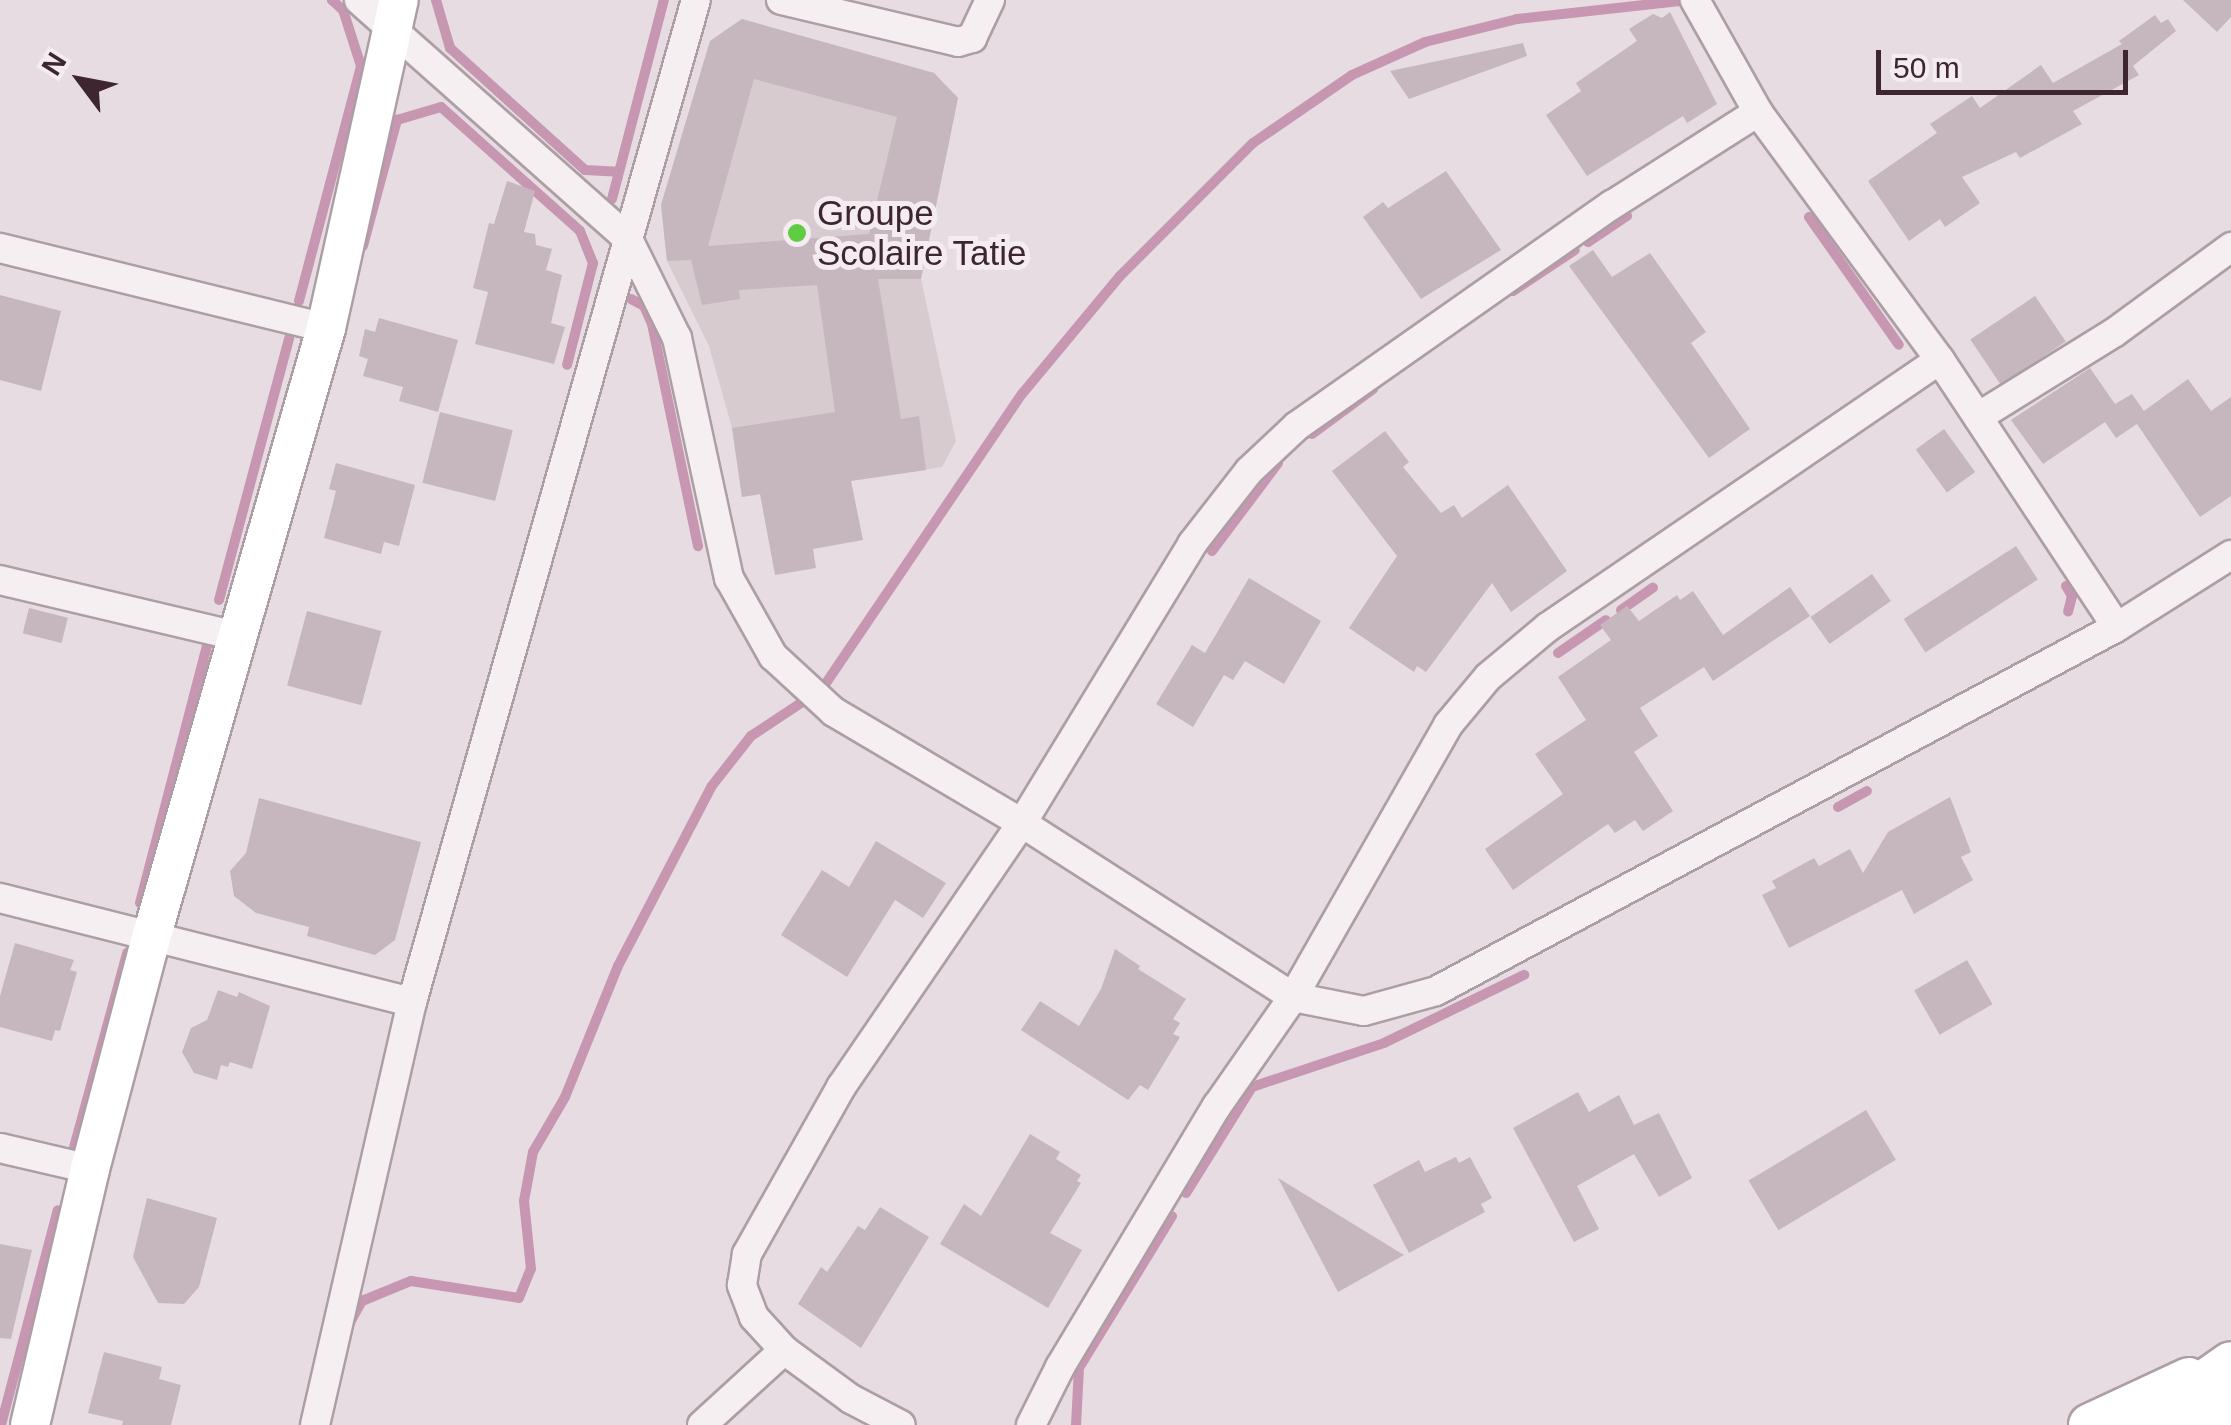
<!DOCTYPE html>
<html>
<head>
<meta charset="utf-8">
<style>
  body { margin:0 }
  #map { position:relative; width:2231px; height:1425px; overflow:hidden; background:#e6dce1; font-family:Arial,sans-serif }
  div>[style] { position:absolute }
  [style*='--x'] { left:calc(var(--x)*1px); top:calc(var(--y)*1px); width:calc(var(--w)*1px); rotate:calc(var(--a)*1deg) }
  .built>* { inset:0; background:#d8cbd0 }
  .stream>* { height:10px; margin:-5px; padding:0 5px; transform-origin:5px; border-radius:5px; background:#c797b1 }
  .building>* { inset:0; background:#c6b7be; transform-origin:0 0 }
  .roads { filter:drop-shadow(2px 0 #ad9ea5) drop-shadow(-2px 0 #ad9ea5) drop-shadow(0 2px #ad9ea5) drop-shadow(0 -2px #ad9ea5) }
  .minor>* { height:28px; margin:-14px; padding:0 14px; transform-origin:14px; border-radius:14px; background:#f5eff1 }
  .secondary>* { height:38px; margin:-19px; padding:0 19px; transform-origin:19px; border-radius:19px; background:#fff }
  .primary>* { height:42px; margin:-21px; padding:0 21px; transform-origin:21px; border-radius:21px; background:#fff }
  .trunk>* { height:45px; margin:-22.5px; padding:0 22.5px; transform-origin:22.5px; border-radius:22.5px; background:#fff }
  .dots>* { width:28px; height:28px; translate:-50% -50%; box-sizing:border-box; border:5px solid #f4ecf0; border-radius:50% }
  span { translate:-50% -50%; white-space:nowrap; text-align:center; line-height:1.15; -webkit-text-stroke:10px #f4ecf0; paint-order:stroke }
  .poi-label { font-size:35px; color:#3d2630 }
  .left { translate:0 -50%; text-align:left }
  .north { position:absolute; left:30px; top:30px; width:100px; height:100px; -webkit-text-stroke:8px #f4ecf0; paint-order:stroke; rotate:302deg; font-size:28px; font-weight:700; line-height:40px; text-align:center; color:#3d2630 }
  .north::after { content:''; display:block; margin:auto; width:35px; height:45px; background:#3d2630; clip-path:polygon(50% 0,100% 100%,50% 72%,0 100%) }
  .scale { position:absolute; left:1876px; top:50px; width:252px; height:45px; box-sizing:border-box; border:5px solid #3d2630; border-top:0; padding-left:12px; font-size:30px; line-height:35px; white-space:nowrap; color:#3d2630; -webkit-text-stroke:8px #f4ecf0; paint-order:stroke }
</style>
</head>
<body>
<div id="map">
  <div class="built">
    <i style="clip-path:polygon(742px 19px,934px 73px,958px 98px,921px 279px,956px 441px,942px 467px,742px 497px,732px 428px,709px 346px,667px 261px,661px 205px,710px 41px)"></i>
  </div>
  <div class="stream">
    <i style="--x:436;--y:0;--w:50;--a:73.7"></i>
    <i style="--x:450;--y:48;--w:182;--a:42.1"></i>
    <i style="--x:585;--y:170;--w:33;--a:3"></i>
    <i style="--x:612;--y:199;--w:206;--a:-75.4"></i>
    <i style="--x:1809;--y:217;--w:156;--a:54.9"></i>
    <i style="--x:1588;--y:242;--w:47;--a:-33.7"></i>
    <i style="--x:363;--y:246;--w:131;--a:-74.9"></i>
    <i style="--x:397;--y:120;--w:46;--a:-16.5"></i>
    <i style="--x:441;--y:107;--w:186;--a:41.7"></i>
    <i style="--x:580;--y:231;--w:35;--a:68"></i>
    <i style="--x:593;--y:263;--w:105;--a:104.3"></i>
    <i style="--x:1513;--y:291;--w:74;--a:-33.5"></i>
    <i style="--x:631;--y:299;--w:15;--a:28"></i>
    <i style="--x:644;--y:306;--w:20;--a:66"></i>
    <i style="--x:652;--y:324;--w:227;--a:78.3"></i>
    <i style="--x:299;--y:301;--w:243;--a:-75.2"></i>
    <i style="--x:361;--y:66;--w:59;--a:-107.8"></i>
    <i style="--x:343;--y:10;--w:15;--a:-138"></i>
    <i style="--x:1312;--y:434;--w:76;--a:-36.4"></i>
    <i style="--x:1212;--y:551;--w:110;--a:-53.1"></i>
    <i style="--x:2066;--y:586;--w:12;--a:59"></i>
    <i style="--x:2072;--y:596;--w:16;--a:104"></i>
    <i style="--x:219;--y:600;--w:271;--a:-75"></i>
    <i style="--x:1621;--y:610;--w:39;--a:-35"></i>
    <i style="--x:1558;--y:653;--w:58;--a:-34.5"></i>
    <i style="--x:1838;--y:807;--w:33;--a:-29"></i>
    <i style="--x:140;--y:903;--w:274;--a:-75.4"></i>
    <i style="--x:70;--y:1162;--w:217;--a:-74.7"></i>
    <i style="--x:1186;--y:1193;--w:125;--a:-58.1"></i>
    <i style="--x:1252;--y:1087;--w:139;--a:-18.4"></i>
    <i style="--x:1384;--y:1043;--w:156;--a:-25.9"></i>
    <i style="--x:348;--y:1326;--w:29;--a:-61"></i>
    <i style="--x:362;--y:1301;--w:53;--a:-22.2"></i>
    <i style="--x:411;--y:1281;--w:109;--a:8.9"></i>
    <i style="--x:519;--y:1298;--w:31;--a:-68"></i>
    <i style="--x:531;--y:1269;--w:68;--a:-95.9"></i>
    <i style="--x:524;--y:1201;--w:50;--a:-79.6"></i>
    <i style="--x:533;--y:1152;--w:64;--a:-59.8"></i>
    <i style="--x:565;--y:1097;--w:141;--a:-68"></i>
    <i style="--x:618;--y:966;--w:202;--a:-62.5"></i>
    <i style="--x:711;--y:787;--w:65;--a:-51.9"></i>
    <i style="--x:751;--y:736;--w:85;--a:-33.5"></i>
    <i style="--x:822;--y:689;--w:356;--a:-55.9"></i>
    <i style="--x:1022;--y:394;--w:153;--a:-50.3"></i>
    <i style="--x:1120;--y:276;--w:188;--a:-45"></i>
    <i style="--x:1253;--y:143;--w:120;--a:-34.5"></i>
    <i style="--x:1352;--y:75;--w:80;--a:-24.3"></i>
    <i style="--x:1425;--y:42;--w:95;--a:-14"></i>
    <i style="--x:1517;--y:19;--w:173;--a:-6.3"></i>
    <i style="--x:1;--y:1425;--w:222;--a:-75.2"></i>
    <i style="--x:1076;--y:1425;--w:57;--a:-87"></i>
    <i style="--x:1079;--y:1368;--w:178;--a:-58.5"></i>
  </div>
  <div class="building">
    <i style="clip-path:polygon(2183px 0,2231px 0,2231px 17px,2217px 32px)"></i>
    <i style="clip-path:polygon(1670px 12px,1717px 104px,1687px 123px,1683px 116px,1587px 176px,1546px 115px,1581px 91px,1576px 83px,1637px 41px,1629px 29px,1653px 14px,1662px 18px)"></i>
    <i style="clip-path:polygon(2155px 15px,2161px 23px,2168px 19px,2176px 31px,2133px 66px,2139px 75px,2073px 111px,2082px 124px,2020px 158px,2016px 152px,1962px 177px,1980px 203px,1945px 227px,1940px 219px,1909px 241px,1868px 181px,1937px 133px,1930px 124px,1972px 96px,1980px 108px,2041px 65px,2053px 83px,2122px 44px,2119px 41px)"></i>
    <i style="clip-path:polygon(evenodd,742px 19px,934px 73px,958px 98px,921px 279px,878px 279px,901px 419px,919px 416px,926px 470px,851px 481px,863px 540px,813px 549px,816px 568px,775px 575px,760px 494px,742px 497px,732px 428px,835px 412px,817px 285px,739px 290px,740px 299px,702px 305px,691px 260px,667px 261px,661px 205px,710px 41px,742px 19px,754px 79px,897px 117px,869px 234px,708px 246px,754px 79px)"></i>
    <i style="clip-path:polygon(1523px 43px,1527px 56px,1409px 99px,1390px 71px)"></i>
    <i style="clip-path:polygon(1446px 171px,1501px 250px,1421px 299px,1363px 217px,1383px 202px,1388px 208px)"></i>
    <i style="clip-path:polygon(507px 181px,535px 191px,524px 232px,535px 234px,536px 245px,552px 249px,546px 270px,562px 275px,551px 323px,565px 327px,554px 364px,475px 344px,488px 292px,473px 288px,489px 223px,494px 224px)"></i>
    <i style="clip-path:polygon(1593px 250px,1612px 277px,1650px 253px,1706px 332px,1691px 343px,1750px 429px,1709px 458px,1569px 266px)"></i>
    <i style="clip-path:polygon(0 295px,61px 311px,41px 391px,0 380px)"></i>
    <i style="left:2035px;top:296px;width:55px;height:78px;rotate:56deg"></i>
    <i style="clip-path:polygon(379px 318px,458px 340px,438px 412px,399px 401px,403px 387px,363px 376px,368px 359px,359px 356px,365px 329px,375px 332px)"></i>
    <i style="clip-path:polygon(2090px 368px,2115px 404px,2132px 394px,2144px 411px,2188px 379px,2211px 411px,2231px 397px,2231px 496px,2200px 517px,2137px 424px,2116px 438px,2105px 422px,2043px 464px,2011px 420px)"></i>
    <i style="left:440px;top:412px;width:75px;height:73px;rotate:14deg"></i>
    <i style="left:1944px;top:429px;width:53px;height:35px;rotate:54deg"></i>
    <i style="clip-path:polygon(1385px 431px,1409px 462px,1403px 467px,1441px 513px,1454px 505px,1462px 518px,1508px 485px,1567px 571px,1511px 612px,1492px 583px,1426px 672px,1417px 666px,1414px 672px,1349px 628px,1397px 556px,1332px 471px)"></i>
    <i style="clip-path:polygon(336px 463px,415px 485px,399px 546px,384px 542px,381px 554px,324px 538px,336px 491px,329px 489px)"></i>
    <i style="left:2016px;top:546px;width:40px;height:134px;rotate:57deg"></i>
    <i style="left:1872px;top:574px;width:33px;height:75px;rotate:55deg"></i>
    <i style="clip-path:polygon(1249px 578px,1321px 621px,1284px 684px,1245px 661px,1233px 680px,1224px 675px,1193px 727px,1156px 704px,1192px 645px,1205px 653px)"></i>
    <i style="clip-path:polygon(1790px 587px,1810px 616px,1713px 681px,1704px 667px,1640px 708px,1658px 736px,1634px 752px,1673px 811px,1643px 831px,1635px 820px,1615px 833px,1608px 824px,1513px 890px,1485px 849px,1563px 794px,1535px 754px,1586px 720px,1558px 677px,1611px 640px,1600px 625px,1627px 606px,1639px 621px,1677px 595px,1680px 600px,1693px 591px,1723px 635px)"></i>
    <i style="left:29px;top:608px;width:40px;height:26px;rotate:14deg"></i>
    <i style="left:307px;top:611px;width:77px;height:77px;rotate:15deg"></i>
    <i style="clip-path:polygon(1950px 797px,1971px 852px,1961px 857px,1973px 880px,1914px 914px,1902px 890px,1789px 948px,1762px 895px,1776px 888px,1772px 881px,1814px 858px,1819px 866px,1850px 849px,1863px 873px,1888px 832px)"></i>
    <i style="clip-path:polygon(259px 798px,421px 842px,395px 940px,375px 955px,307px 936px,309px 927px,256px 913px,234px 896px,230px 871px,246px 853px)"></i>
    <i style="clip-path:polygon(876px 841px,946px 883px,923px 918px,895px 900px,847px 977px,781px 935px,822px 870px,849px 887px)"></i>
    <i style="clip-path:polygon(15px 943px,74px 960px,70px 970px,77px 972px,60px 1031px,55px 1030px,52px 1041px,0 1027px,0 996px)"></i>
    <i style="clip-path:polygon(1115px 949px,1140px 966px,1138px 969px,1186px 999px,1173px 1019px,1180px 1023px,1173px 1034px,1180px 1037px,1148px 1090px,1140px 1085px,1128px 1100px,1021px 1030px,1040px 1001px,1079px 1026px,1101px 989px)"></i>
    <i style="left:1967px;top:960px;width:51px;height:61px;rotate:60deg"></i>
    <i style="clip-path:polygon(218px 990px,237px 997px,239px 992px,270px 1006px,252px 1069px,230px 1062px,228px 1067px,221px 1065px,217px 1080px,194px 1073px,182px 1052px,191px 1028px,207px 1020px)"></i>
    <i style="clip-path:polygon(1578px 1092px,1589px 1112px,1619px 1095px,1634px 1125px,1659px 1113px,1692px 1178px,1659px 1197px,1634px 1154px,1577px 1186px,1599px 1229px,1574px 1242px,1513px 1128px)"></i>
    <i style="left:1866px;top:1110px;width:58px;height:137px;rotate:59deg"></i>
    <i style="clip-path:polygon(1030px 1134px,1060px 1152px,1056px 1159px,1081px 1175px,1077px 1181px,1081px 1183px,1050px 1233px,1082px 1250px,1048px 1308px,940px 1244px,964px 1204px,981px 1216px)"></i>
    <i style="clip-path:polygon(1456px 1157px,1459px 1163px,1470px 1157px,1492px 1198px,1481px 1204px,1485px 1212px,1409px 1253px,1373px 1185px,1419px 1160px,1425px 1172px)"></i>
    <i style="clip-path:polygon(1278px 1178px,1404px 1255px,1338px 1292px)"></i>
    <i style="clip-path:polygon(147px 1198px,217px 1218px,199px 1287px,184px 1304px,158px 1303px,133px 1257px)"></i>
    <i style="clip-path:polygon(880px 1207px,929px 1237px,861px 1348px,798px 1304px,821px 1267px,827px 1272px,858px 1226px,865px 1230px)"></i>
    <i style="clip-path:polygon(0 1244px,32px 1250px,11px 1339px,0 1338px)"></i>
    <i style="clip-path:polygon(104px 1352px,162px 1367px,159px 1379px,181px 1385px,171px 1425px,122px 1425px,123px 1421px,88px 1413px)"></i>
  </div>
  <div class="roads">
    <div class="minor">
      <i style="--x:359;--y:0;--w:360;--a:41.6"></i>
      <i style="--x:628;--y:239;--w:110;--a:63.7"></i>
      <i style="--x:677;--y:338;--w:246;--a:77.8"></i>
      <i style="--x:729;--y:578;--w:90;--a:60.6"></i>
      <i style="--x:773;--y:656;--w:83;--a:42.6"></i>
      <i style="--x:834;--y:712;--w:218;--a:30.6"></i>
      <i style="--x:1022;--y:823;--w:322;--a:32.7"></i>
      <i style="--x:1293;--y:997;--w:72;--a:11.2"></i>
      <i style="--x:1364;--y:1011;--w:75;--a:-15.5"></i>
      <i style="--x:1436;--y:991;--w:772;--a:-28.12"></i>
      <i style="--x:2117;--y:627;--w:135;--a:-32.3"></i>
      <i style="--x:781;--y:0;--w:182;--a:13.3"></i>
      <i style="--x:958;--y:42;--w:15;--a:-16"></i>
      <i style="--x:972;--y:38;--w:42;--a:-64.7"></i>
      <i style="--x:0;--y:248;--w:336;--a:13.8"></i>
      <i style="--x:1940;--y:360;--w:320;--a:56.5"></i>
      <i style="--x:1978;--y:417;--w:161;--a:-31.8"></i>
      <i style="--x:2115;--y:332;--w:144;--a:-36.2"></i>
      <i style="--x:0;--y:580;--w:248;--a:13.3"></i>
      <i style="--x:0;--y:898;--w:425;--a:14.2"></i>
      <i style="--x:0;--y:1148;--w:92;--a:13.1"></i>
      <i style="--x:784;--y:1350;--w:83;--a:36.2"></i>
      <i style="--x:851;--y:1399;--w:56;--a:27.5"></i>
      <i style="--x:315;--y:1425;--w:434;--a:-77.1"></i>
      <i style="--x:412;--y:1002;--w:1041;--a:-74.18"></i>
      <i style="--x:702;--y:1425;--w:111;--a:-42.4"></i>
      <i style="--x:784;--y:1350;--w:45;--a:-132.3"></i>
      <i style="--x:754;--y:1317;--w:34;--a:-111"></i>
      <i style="--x:742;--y:1285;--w:31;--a:-81"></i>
      <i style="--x:747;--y:1254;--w:192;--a:-60.6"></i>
      <i style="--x:841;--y:1087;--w:320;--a:-55.6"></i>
      <i style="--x:1022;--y:823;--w:327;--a:-58.6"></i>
      <i style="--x:1192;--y:544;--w:93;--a:-52"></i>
      <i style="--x:1249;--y:471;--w:66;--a:-43.2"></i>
      <i style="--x:1297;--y:426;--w:385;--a:-35.1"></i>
      <i style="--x:1612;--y:205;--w:173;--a:-32.5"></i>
      <i style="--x:1031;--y:1425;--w:65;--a:-63.4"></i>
      <i style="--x:1060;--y:1367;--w:305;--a:-59"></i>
      <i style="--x:1217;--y:1106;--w:133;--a:-55.1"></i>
      <i style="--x:1293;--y:997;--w:313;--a:-60.3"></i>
      <i style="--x:1448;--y:725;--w:62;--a:-50.2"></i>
      <i style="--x:1488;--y:677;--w:78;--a:-39.8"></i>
      <i style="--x:1548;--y:627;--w:474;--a:-34.3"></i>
      <i style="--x:1940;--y:360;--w:308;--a:-126.3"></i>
      <i style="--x:1758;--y:112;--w:129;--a:-119.4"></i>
    </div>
    <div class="secondary">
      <i style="--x:30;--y:1425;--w:263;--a:-76.8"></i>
      <i style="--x:90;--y:1169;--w:242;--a:-75.2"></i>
      <i style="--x:152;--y:935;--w:631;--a:-74"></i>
      <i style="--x:326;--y:328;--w:336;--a:-77.5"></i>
    </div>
    <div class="primary">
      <i style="--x:2090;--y:1425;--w:109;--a:-24.9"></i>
    </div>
    <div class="trunk">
      <i style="--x:2144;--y:1425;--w:106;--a:-35"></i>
      <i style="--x:2195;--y:1425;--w:39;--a:-21"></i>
    </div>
  </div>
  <div class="dots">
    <i style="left:797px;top:233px;background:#5fcc41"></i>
  </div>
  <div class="poi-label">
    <span class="left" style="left:817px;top:233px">Groupe<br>Scolaire Tatie</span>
  </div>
  <div class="north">N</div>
  <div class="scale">50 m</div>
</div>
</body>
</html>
